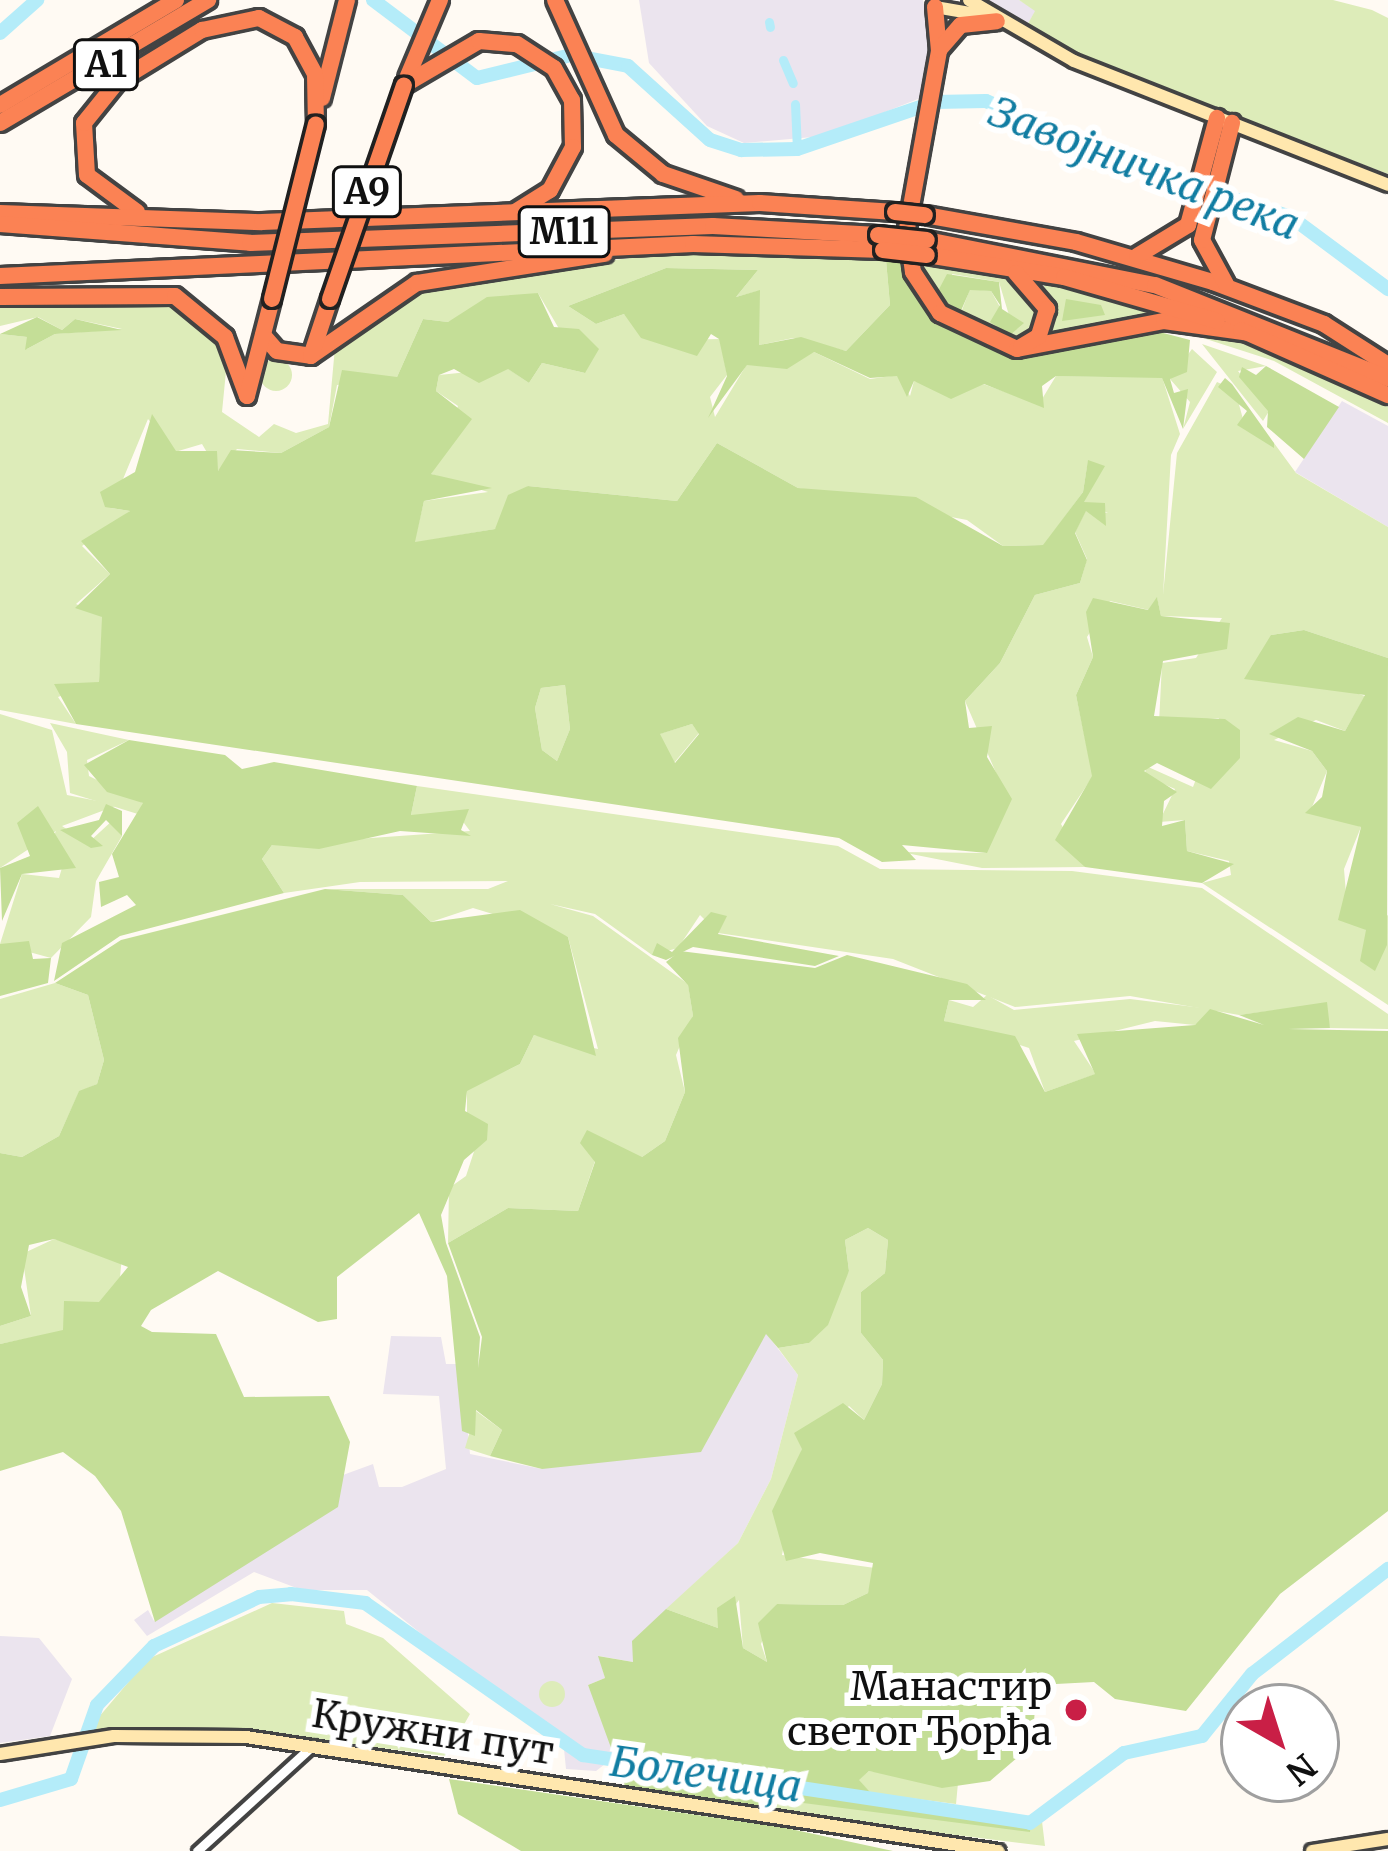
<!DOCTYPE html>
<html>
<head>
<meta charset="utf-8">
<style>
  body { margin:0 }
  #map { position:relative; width:1388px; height:1851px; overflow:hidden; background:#fffaf3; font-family:Merriweather,serif }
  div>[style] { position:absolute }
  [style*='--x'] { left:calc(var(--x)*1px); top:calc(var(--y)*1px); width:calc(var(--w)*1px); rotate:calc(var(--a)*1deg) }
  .industrial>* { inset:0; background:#ebe4ee }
  .green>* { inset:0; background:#ddecb9 }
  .round { border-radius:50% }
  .forest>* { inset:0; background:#c4de97 }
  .canal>* { height:9px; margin:-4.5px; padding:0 4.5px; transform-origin:4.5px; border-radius:4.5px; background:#b4ecf9 }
  .river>* { height:14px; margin:-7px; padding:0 7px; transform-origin:7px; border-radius:7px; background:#b4ecf9 }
  .roads { filter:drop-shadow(3px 0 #434343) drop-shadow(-3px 0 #434343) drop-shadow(0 3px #434343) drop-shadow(0 -3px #434343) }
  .street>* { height:9px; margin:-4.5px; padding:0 4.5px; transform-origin:4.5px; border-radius:4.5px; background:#fff }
  .secondary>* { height:12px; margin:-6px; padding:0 6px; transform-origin:6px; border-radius:6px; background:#ffe7ae }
  .highway>* { height:16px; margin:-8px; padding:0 8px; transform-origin:8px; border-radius:8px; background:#fb8254 }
  .bridges { filter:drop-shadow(3px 0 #212121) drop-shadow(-3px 0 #212121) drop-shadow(0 3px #212121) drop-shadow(0 -3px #212121) }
  .highway-bridge>* { height:16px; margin:-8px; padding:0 8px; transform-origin:8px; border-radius:8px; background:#fb8254 }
  .dots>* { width:33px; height:33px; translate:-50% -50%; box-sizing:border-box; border:6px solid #fff; border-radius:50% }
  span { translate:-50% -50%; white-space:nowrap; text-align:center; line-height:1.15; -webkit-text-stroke:12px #fff; paint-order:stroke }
  .shield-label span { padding:3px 9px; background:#fff; border:3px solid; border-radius:9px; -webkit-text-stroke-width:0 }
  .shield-label { font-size:36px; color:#101010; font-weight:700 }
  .poi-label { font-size:39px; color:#101010 }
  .right { translate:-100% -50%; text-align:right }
  .street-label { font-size:39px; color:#101010 }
  .water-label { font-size:42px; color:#117da2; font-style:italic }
  .north { position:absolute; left:1220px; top:1683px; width:120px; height:120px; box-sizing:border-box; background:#fff; border:3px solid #9f9f9f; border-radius:50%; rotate:141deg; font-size:33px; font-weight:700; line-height:48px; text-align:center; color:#101010 }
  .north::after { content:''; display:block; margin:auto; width:42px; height:54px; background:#c91f46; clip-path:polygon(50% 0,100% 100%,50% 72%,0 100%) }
</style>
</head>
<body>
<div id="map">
  <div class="industrial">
    <i style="clip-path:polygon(639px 0,923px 0,932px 43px,923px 97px,824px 136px,744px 143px,707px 126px,649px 63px)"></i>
    <i style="clip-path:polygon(984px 0,1019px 0,1036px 10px,1026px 27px)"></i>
    <i style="clip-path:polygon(1342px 401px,1388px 426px,1388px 527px,1295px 472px)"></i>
    <i style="clip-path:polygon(766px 1333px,798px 1375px,771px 1479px,738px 1543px,633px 1641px,633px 1662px,599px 1656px,605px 1678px,588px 1685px,618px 1754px,596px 1771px,566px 1769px,564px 1749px,367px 1590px,302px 1590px,254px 1572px,147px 1636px,134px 1620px,148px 1610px,154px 1621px,332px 1495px,343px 1475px,373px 1464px,379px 1487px,402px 1487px,446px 1469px,439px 1396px,383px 1394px,391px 1336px,441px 1337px,446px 1364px,461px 1364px,470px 1454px,542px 1469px)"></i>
    <i style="clip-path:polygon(0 1636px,39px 1638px,72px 1679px,50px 1736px,0 1743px)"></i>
  </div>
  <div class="green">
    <i style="clip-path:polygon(1019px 0,1333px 0,1372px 10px,1388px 18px,1388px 174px,1108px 68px,1026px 27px,1035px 11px)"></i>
    <i style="clip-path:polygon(769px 252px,886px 260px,890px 305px,846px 351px,793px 338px,759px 345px,758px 291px,736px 297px,758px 270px,666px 268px,568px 306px,596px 324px,624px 314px,668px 340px,720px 339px,727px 375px,710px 397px,715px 417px,747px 364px,814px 352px,870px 379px,898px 375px,910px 396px,914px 381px,955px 392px,983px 384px,1039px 404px,1056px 376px,1162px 377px,1180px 434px,1171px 455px,1163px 595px,1177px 453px,1217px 382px,1235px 390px,1246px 430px,1274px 443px,1296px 473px,1388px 527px,1388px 658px,1304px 630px,1271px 635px,1334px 686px,1365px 696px,1345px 731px,1316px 720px,1274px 740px,1312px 751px,1327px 771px,1312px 807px,1361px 827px,1344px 869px,1347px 906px,1366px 930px,1388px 915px,1388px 1005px,1202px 883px,1231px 875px,1229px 861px,1187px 851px,1185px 820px,1159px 822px,1175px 789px,1145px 776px,1146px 766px,1193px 787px,1219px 718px,1159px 723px,1162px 663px,1196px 658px,1222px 618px,1161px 616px,1157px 598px,1149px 610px,1110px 601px,1087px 637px,1093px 657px,1076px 695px,1093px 776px,1061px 824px,1085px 867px,982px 868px,901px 852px,986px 853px,1003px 789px,965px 701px,1000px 663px,1035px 595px,1080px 583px,1087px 559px,1075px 532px,1086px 510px,1108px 513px,1084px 502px,1088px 461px,1083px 492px,1044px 545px,1003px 546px,967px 520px,798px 488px,717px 443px,677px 501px,528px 486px,495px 529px,414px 543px,424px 501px,488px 492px,431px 474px,458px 406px,436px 391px,439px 375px,507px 368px,529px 383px,542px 363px,585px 373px,538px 293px,448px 322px,423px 319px,397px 377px,337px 385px,329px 427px,281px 453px,237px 449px,218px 471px,202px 444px,175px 452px,148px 419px,111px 508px,130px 511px,82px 546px,110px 574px,76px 604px,103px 617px,99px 682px,58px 697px,76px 724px,0 710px,0 334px,27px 337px,27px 349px,55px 334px,122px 329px,75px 319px,62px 330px,38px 317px,0 326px,0 302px,177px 303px,214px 330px,227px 361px,222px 412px,259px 437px,274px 424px,296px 433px,328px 424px,335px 347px,417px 287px,666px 253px)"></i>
    <i style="clip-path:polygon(evenodd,916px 263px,1008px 275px,1038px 294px,1040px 326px,1012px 344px,955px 320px,916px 263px,952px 274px,999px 282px,1014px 332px,991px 291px,970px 289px,962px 310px,951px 301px,952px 274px)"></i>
    <i style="clip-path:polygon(1043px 283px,1125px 302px,1179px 319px,1044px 341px,1052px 312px)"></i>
    <i style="clip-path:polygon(1175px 329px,1237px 341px,1341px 383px,1388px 407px,1388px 423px,1274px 361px)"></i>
    <i style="clip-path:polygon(1202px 344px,1266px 366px,1238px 371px,1269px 411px,1263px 421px)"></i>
    <i style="clip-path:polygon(1192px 349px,1217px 372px,1183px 429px,1190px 402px,1170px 379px)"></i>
    <i class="round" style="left:260px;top:359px;width:32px;height:32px"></i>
    <i style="clip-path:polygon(565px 685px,570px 729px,557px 761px,542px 750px,535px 708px,541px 688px)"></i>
    <i style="clip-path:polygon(0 714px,52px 730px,67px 795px,118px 805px,62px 826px,88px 843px,113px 820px,122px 836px,96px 881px,91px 917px,51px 958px,0 944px,22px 874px,59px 878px,66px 854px,51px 841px,56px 831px,0 868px)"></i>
    <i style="clip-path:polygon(50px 723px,129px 740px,87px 760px,89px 776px,143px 803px,141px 815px,70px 793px,67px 752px)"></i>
    <i style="clip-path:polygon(692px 724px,699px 733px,674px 763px,659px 734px)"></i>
    <i style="clip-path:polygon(417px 786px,838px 846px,880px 869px,1072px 871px,1202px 888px,1388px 1014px,1388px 1029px,1330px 1028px,1322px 1004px,1239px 1015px,1130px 996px,1015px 1007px,893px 959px,718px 933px,700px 915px,678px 948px,652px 955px,595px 914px,550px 904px,593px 916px,688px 984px,693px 1016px,676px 1055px,685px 1092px,665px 1141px,642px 1157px,595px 1161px,578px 1211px,508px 1208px,448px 1243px,449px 1188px,466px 1176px,483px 1124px,467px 1117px,467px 1090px,520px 1064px,534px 1035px,598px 1049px,568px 937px,473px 908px,431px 922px,403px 895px,325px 889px,488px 889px,508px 881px,360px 882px,284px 893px,262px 859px,272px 845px,470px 831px,458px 815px,411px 815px)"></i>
    <i style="clip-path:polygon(55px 983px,88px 995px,104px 1060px,97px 1084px,79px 1092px,59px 1136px,22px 1157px,0 1153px,0 999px)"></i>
    <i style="clip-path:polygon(987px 995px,1014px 1010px,1130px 999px,1219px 1010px,1195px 1025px,1155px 1021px,1074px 1041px,1096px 1074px,1045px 1092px,1029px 1048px,944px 1021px,949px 1000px,973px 1007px)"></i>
    <i style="clip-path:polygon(868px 1228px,888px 1240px,885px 1273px,861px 1292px,861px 1333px,883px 1360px,882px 1384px,864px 1420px,849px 1406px,802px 1449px,782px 1555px,875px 1568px,868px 1593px,843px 1605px,777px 1604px,761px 1644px,767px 1662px,743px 1648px,739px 1600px,718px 1628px,666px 1609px,738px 1543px,771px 1479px,798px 1375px,778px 1348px,809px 1343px,849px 1271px,845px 1240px)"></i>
    <i style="clip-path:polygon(54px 1239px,122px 1256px,119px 1288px,64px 1331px,0 1344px,0 1326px,31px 1316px,22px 1254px)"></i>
    <i style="clip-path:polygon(476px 1411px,502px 1430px,490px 1456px,465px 1448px)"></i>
    <i style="clip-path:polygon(272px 1603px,344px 1611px,346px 1624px,383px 1638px,470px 1714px,446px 1756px,236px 1730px,87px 1731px,148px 1659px)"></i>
    <i class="round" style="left:539px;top:1681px;width:26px;height:26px"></i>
    <i style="clip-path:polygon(869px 1771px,958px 1783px,956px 1804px,871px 1793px,858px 1780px)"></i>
    <i style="clip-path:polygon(772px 1799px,1034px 1828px,1041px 1813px,1045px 1846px,770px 1812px)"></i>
  </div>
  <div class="forest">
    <i style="clip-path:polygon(886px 260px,905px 263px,938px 318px,999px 352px,1148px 329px,1190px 340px,1187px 372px,1170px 379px,1174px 393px,1188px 389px,1183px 429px,1162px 378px,1056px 376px,1042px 386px,1044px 408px,984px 384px,951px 399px,914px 381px,907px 397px,897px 376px,870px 378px,814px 352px,787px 369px,747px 365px,708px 418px,727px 376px,719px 339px,711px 334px,697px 356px,641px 338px,624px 314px,596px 324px,568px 306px,666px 268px,758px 270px,736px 297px,760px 290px,759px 345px,801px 337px,846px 351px,890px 305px)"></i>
    <i style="clip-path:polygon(947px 274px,999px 282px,1002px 309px,1024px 323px,1010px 335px,990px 322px,1000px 305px,991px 291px,970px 290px,960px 313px,937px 293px)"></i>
    <i style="clip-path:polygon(evenodd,538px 293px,554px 327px,579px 329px,599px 349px,585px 373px,542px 363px,529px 383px,508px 369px,479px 383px,454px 369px,439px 375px,436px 391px,472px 419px,431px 474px,492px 488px,424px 501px,415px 542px,495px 529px,508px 495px,528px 486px,677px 501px,717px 443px,798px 488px,916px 497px,1003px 546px,1043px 545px,1083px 492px,1088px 460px,1105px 466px,1084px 502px,1105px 503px,1106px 526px,1086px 511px,1075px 533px,1087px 560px,1080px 583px,1035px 595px,1000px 663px,965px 701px,969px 728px,992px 726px,987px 757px,1012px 799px,987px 853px,902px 845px,916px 860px,882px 862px,839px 838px,76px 724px,54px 684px,99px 682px,102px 617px,75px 608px,110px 574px,81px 541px,130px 511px,105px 507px,100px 492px,135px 472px,152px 414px,176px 451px,217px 451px,218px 471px,231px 450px,281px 453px,329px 427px,342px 370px,397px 377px,423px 319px,448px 322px,487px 297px,538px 293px,565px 685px,570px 729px,557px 761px,542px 750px,535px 708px,541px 688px,565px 685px,538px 293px,692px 724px,699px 734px,675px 763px,660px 734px,692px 724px)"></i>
    <i style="clip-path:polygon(1066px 299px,1101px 305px,1105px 315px,1062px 321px)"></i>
    <i style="clip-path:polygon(37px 317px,62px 330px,75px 319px,122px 330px,55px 334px,25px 350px,27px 337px,0 334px)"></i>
    <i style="clip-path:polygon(1266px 366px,1339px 407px,1304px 459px,1267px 427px,1268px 411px,1239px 377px,1242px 367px,1256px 375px)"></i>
    <i style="clip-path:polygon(1225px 378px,1232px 384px,1274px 443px,1274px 448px,1237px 425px,1247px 411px,1218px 387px)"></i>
    <i style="clip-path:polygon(1157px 597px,1161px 616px,1230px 623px,1227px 649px,1163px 661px,1154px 716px,1225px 719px,1240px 730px,1240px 758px,1211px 789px,1157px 763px,1144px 771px,1177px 792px,1164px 801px,1162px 826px,1185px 820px,1187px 851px,1234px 864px,1202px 883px,1085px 867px,1055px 840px,1092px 776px,1076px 695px,1093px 657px,1086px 612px,1093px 598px,1148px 610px)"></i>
    <i style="clip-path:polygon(1304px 630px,1388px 658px,1387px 945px,1375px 971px,1360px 961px,1366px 930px,1338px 920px,1361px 827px,1305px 813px,1322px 797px,1327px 771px,1312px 751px,1269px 734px,1298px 717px,1345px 731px,1365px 695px,1244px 679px,1271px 635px)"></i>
    <i style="clip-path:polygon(129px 740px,225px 755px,242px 769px,274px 762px,417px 786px,411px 815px,469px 809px,461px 830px,471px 836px,400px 831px,319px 849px,272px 845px,262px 859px,284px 893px,120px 936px,54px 981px,62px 943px,136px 905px,127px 895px,101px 907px,99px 882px,119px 877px,112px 854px,143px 803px,107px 792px,84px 765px)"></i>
    <i style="clip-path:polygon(106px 804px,122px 811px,122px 836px,106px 820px,91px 836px,103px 846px,91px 848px,60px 830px,99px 820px)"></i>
    <i style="clip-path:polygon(38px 806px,76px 868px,22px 874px,2px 921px,0 868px,30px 856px,17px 823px)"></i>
    <i style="clip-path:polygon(325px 889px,403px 895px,431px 922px,520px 910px,568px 937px,596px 1056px,534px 1035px,520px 1064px,467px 1091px,465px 1111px,488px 1124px,487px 1140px,464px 1160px,441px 1215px,446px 1243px,480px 1337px,478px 1368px,482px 1337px,448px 1243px,508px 1208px,578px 1211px,595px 1162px,580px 1143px,587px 1130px,642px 1157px,665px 1141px,685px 1092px,678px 1038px,693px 1016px,688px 985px,666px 962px,680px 951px,815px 968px,847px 955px,967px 984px,986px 1000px,949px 1000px,944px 1021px,1015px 1036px,1045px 1092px,1095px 1074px,1077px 1034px,1195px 1025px,1210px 1009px,1264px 1025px,1239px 1015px,1327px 1002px,1330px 1028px,1288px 1029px,1388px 1031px,1388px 1511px,1280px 1594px,1186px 1711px,1115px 1699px,1094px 1682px,1037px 1685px,1032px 1745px,990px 1781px,942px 1788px,869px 1771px,859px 1780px,871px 1793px,1031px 1819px,1030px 1832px,772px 1799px,770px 1812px,625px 1786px,588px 1685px,605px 1678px,598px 1656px,633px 1662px,632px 1641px,666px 1609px,718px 1628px,717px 1608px,735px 1596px,743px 1648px,767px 1662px,758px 1623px,777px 1604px,843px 1605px,868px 1593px,873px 1563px,820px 1553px,786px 1561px,772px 1511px,802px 1449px,794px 1433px,843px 1403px,864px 1420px,882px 1384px,883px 1360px,861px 1333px,861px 1292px,885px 1273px,888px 1240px,868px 1228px,845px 1240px,849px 1271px,828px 1325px,809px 1343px,778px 1348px,766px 1334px,701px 1452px,542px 1469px,490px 1456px,502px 1430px,476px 1410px,475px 1436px,462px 1431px,447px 1276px,419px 1213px,337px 1277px,337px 1319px,318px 1322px,218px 1271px,151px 1310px,141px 1326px,152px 1332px,216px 1334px,244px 1397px,329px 1396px,350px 1442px,338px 1507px,155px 1622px,121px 1511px,95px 1476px,63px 1452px,0 1471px,0 1344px,63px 1330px,64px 1301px,99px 1302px,128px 1267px,54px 1239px,29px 1245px,21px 1287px,31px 1316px,0 1326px,0 1153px,22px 1157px,59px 1136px,79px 1091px,97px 1084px,104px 1060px,88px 995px,55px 983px,121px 940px)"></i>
    <i style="clip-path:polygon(711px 912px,727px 916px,718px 934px,839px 956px,815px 966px,693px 947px,666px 960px,652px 955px,657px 943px,672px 952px)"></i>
    <i style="clip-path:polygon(29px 941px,33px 959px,51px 958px,48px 983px,0 996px,0 944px)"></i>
    <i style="clip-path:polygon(449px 1779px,786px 1828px,893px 1851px,521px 1851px,458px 1814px)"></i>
  </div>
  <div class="canal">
    <i style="--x:769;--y:22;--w:5;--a:79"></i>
    <i style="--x:783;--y:60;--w:25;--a:67"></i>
    <i style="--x:795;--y:104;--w:45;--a:87.5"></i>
  </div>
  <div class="river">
    <i style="--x:373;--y:0;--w:130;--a:36.9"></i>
    <i style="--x:477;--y:78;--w:97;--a:-13.7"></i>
    <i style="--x:571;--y:55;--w:58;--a:10.9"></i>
    <i style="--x:628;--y:66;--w:110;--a:42.1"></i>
    <i style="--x:710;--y:140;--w:33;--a:18"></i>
    <i style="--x:741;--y:150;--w:56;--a:-1"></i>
    <i style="--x:797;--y:149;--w:146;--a:-18.8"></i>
    <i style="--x:935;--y:102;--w:51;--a:-1.1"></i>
    <i style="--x:986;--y:101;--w:171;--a:23.7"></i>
    <i style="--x:1143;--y:170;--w:155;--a:17.6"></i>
    <i style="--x:1291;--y:217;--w:121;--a:36.6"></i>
    <i style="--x:0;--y:33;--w:50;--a:-41.7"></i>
    <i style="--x:0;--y:1800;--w:74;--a:-16.5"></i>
    <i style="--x:71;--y:1779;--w:78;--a:-70.6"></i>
    <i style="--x:97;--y:1705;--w:82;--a:-46"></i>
    <i style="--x:154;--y:1646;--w:116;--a:-25"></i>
    <i style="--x:259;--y:1597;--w:32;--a:-5"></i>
    <i style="--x:291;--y:1594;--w:75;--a:6.9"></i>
    <i style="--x:365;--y:1603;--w:266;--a:34.9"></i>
    <i style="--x:583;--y:1755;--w:452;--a:8.6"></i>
    <i style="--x:1030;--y:1823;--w:117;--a:-36.7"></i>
    <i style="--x:1124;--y:1753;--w:80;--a:-12.3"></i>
    <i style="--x:1202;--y:1736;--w:80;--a:-51.1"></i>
    <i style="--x:1252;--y:1674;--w:172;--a:-37.7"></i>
  </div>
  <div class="roads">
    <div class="street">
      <i style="--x:197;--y:1851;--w:157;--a:-42.4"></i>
    </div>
    <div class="secondary">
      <i style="--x:969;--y:0;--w:121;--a:30.2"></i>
      <i style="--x:1074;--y:61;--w:338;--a:21.5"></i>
      <i style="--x:935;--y:7;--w:53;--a:9.8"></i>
      <i style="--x:0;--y:1754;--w:115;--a:-9"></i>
      <i style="--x:114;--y:1736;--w:132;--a:0.4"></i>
      <i style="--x:246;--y:1737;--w:761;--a:8.62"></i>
      <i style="--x:1312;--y:1851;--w:77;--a:-9"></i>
    </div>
    <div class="highway">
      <i style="--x:555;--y:0;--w:148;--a:65.7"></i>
      <i style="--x:616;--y:135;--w:61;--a:39.7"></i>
      <i style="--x:663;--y:174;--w:77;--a:18.9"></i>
      <i style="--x:935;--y:7;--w:44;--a:84.8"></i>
      <i style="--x:939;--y:51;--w:181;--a:100.2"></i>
      <i style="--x:907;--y:229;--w:43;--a:82.1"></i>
      <i style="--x:913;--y:272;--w:49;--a:56.6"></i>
      <i style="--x:940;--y:313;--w:85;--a:25.1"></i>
      <i style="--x:1017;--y:349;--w:150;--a:-10.8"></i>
      <i style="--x:1164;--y:321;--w:87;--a:7.9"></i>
      <i style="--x:939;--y:50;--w:33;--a:-49"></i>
      <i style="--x:961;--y:25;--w:36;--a:-6"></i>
      <i style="--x:407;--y:78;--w:85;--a:-67.1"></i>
      <i style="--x:404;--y:85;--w:87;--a:-30.4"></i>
      <i style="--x:479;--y:41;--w:38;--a:5"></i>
      <i style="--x:517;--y:44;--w:44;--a:33"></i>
      <i style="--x:554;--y:68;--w:37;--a:61"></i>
      <i style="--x:572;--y:100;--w:47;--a:88.8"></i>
      <i style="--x:573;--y:147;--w:49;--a:118.1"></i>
      <i style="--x:550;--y:190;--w:41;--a:147.8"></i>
      <i style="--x:322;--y:98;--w:101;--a:-75.7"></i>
      <i style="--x:0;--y:105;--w:205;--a:-30.8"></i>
      <i style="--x:0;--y:123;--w:242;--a:-30.6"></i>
      <i style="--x:137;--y:212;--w:62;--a:-143.5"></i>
      <i style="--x:87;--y:175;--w:52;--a:-93.3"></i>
      <i style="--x:84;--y:123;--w:53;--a:-51.2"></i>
      <i style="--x:117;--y:82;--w:100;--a:-31.5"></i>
      <i style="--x:202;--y:30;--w:58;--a:-11.9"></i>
      <i style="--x:259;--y:18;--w:41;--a:27.8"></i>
      <i style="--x:295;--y:37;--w:42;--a:61.6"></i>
      <i style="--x:315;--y:74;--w:50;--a:88.9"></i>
      <i style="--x:0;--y:213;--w:262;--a:2"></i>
      <i style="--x:262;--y:222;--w:498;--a:-2.2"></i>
      <i style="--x:760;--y:203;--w:135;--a:3.8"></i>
      <i style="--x:925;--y:215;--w:153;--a:10.1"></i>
      <i style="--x:1076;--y:242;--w:143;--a:16.3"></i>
      <i style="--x:1213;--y:282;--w:119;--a:20.7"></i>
      <i style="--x:1324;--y:324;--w:76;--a:32.6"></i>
      <i style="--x:0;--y:224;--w:251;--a:4.3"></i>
      <i style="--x:250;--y:243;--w:463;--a:-2.1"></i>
      <i style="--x:713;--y:226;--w:165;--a:3.1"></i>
      <i style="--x:927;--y:240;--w:232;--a:11.2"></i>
      <i style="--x:1155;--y:285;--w:251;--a:21.8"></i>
      <i style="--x:927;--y:255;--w:139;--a:9.1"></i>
      <i style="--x:1064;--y:277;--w:159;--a:16"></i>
      <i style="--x:1137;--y:256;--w:60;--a:-31.3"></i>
      <i style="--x:1188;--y:225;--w:111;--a:-74.8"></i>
      <i style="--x:1016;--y:273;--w:48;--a:49.3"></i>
      <i style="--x:1047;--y:309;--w:28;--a:107"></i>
      <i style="--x:1039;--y:336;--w:21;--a:149"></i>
      <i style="--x:0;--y:276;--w:694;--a:-2.64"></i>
      <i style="--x:693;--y:244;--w:190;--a:1.8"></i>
      <i style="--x:1226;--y:284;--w:50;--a:-118.6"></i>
      <i style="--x:1202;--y:240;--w:121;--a:-75.6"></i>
      <i style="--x:0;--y:297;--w:175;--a:-0.3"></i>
      <i style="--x:175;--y:296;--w:65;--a:39.4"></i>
      <i style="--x:225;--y:337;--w:63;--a:69.6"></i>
      <i style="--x:1241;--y:330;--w:161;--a:23.9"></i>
      <i style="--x:263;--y:335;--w:21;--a:49"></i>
      <i style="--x:277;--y:351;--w:34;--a:8"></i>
      <i style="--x:311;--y:356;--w:129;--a:-34.6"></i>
      <i style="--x:417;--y:283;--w:190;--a:-8.8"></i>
      <i style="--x:311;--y:356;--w:60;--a:-71.6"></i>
      <i style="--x:247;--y:396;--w:100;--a:-75.5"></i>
    </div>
  </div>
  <div class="bridges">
    <div class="highway-bridge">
      <i style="--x:895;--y:212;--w:30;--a:6"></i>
      <i style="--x:878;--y:235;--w:49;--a:5.8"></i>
      <i style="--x:883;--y:250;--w:44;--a:6.5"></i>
      <i style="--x:272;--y:299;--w:180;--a:-75.9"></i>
      <i style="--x:330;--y:299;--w:226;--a:-70.9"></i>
    </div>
  </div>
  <div class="dots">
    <i style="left:1076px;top:1710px;background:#c91f46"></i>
  </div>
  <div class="shield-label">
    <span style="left:106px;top:65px">A1</span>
    <span style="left:367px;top:192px">A9</span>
    <span style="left:564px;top:232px">M11</span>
  </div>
  <div class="poi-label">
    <span class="right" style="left:1052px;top:1710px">Манастир<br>светог Ђорђа</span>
  </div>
  <div class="street-label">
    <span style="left:433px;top:1733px;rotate:9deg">Кружни пут</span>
  </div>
  <div class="water-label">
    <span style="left:1144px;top:168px;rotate:21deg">Завојничка река</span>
    <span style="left:706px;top:1774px;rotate:8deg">Болечица</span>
  </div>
  <div class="north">N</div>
</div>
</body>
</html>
